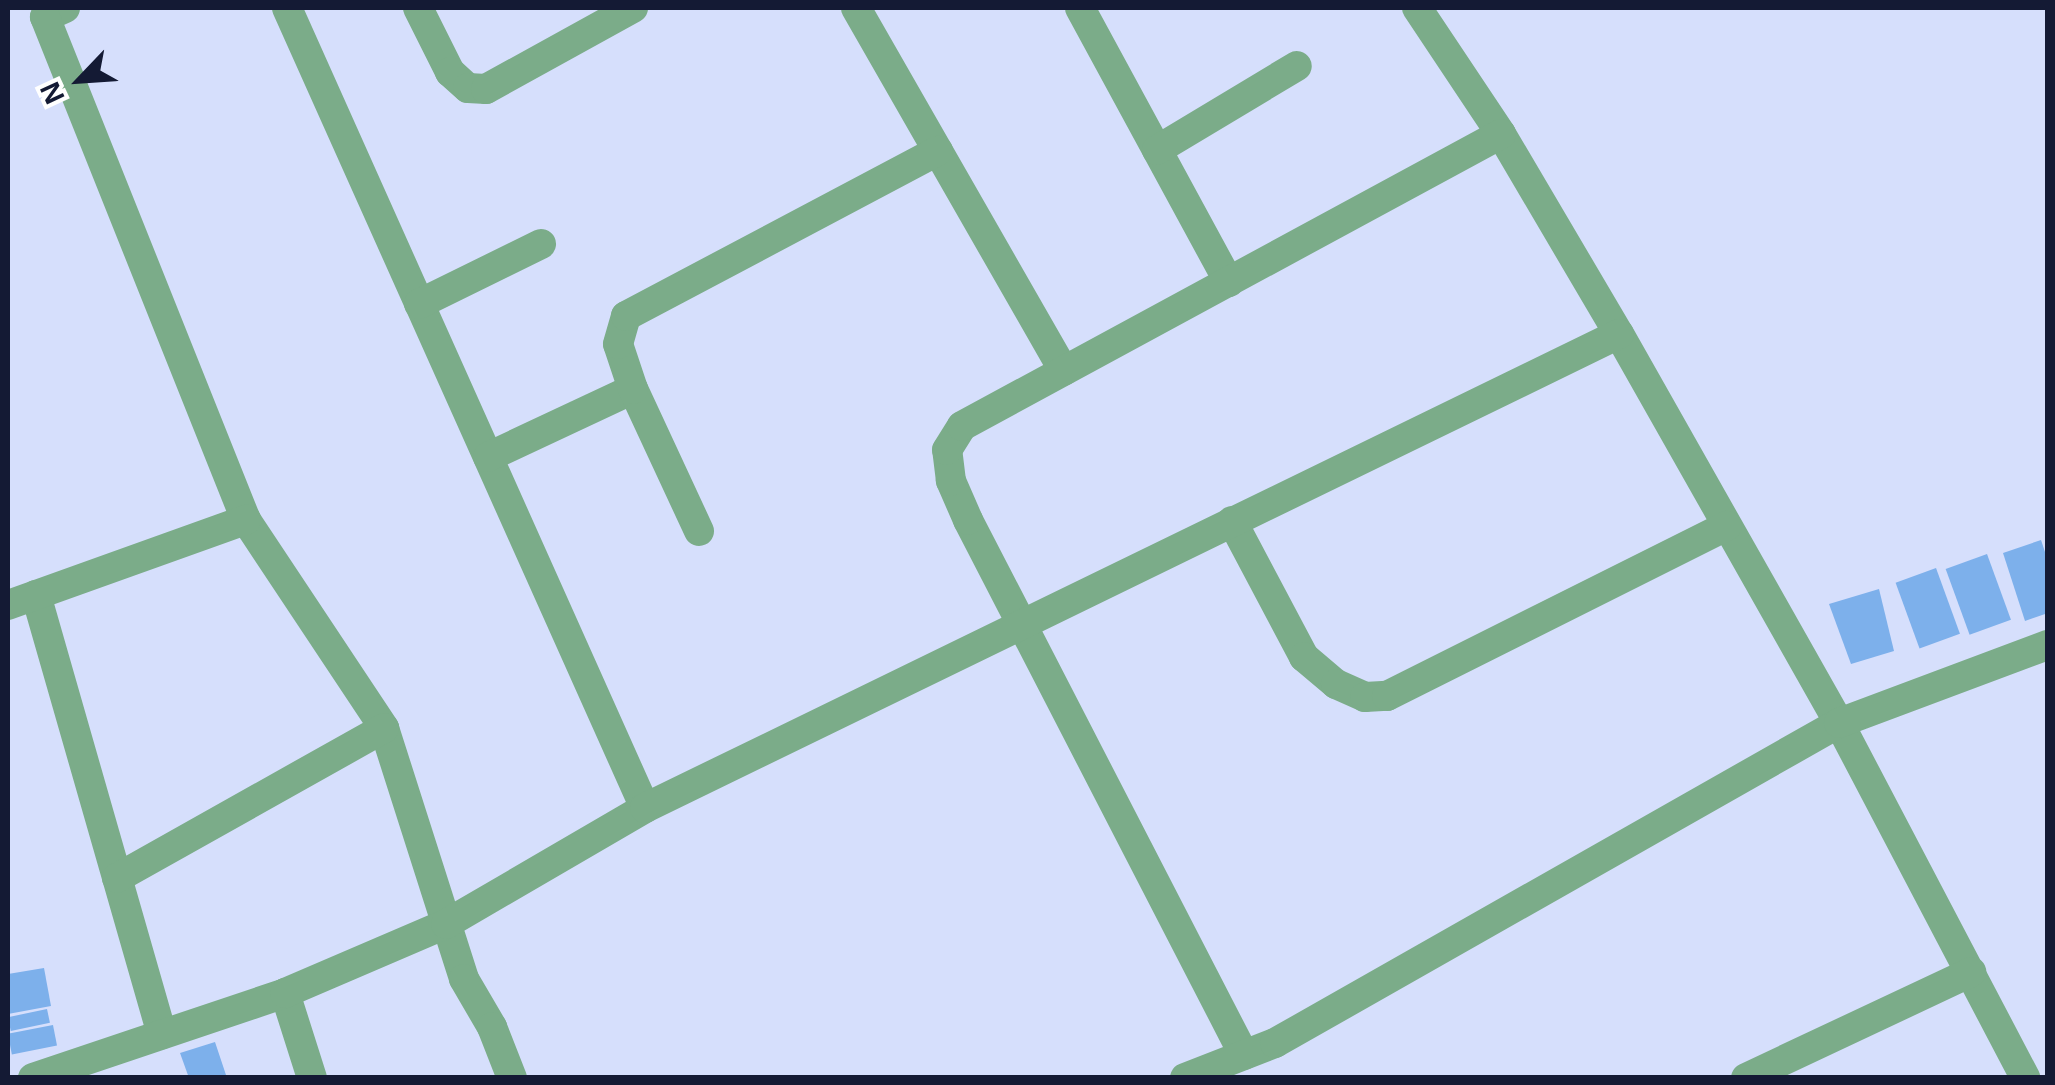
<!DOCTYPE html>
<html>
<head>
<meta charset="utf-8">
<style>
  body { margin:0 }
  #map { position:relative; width:2055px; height:1085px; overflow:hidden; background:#d6dffc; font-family:Arial,sans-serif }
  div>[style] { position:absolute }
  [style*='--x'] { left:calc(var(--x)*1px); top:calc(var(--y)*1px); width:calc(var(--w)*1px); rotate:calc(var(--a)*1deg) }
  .building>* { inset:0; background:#7db0eb; transform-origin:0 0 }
  .street>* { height:30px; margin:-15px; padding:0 15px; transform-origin:15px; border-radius:15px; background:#7bac89 }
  span { translate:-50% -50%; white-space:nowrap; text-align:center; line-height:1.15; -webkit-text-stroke:10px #fff; paint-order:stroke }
  .frame { position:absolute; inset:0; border:10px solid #141a34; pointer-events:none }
  .north { position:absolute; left:30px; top:30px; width:100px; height:100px; -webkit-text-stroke:8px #fff; paint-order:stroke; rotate:245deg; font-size:28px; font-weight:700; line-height:40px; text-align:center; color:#141a34 }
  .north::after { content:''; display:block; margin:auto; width:35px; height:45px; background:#141a34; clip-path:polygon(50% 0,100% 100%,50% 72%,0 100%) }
</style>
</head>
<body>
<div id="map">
  <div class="building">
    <i style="clip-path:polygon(2041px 540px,2048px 561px,2048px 613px,2025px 621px,2003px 553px)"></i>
    <i style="left:1987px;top:554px;width:70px;height:44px;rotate:70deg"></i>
    <i style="left:1936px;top:568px;width:70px;height:43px;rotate:70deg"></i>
    <i style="clip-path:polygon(1879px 589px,1894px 651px,1851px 664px,1829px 604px)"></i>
    <i style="clip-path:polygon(44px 968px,51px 1006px,8px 1014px,8px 974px)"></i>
    <i style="left:47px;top:1009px;width:14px;height:40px;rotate:78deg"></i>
    <i style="left:53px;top:1025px;width:21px;height:46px;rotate:79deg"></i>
    <i style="clip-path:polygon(215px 1042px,227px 1078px,189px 1078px,180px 1053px)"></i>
  </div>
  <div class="street">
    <i style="--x:65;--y:8;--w:22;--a:156"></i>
    <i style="--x:45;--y:17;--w:542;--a:68.22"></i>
    <i style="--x:246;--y:520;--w:250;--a:56.4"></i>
    <i style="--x:384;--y:728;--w:263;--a:72.3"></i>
    <i style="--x:464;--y:979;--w:56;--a:59.7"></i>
    <i style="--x:492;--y:1027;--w:55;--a:68.6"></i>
    <i style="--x:287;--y:8;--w:876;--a:65.89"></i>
    <i style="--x:418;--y:8;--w:72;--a:63.4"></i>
    <i style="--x:450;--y:72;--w:24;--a:42"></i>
    <i style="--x:468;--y:88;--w:18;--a:3"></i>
    <i style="--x:486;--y:89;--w:168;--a:-28.9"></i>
    <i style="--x:856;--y:8;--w:418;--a:60.2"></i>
    <i style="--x:1080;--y:8;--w:312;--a:61.5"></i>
    <i style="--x:1417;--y:8;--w:151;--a:56.3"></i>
    <i style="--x:1501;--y:134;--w:232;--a:59.5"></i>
    <i style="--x:1619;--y:334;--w:447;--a:60.5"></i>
    <i style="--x:1839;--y:723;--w:401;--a:62.3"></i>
    <i style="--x:1157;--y:150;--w:163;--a:-31"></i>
    <i style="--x:419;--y:304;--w:136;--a:-26.2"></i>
    <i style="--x:488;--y:457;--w:160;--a:-25.1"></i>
    <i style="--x:1232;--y:521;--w:154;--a:62.1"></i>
    <i style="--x:1304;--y:657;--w:42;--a:40.2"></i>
    <i style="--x:1336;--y:684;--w:32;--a:24"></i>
    <i style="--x:1365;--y:697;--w:22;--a:-3"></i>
    <i style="--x:1387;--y:696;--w:380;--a:-26.6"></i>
    <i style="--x:699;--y:531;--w:157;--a:-114.9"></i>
    <i style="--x:633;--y:389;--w:47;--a:-108.4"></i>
    <i style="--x:618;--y:344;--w:29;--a:-74"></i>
    <i style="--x:626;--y:316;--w:353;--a:-27.9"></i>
    <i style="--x:36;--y:595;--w:457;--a:74"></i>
    <i style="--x:8;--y:605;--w:253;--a:-19.7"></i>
    <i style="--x:117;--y:878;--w:306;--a:-29.3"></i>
    <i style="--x:285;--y:993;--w:89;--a:72.4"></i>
    <i style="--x:1244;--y:1055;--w:602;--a:-117.29"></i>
    <i style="--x:968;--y:520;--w:43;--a:-113.6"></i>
    <i style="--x:951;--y:481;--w:31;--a:-97"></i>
    <i style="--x:947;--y:450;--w:28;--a:-58"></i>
    <i style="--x:962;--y:426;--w:613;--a:-28.45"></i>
    <i style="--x:33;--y:1078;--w:266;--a:-18.6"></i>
    <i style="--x:285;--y:993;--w:175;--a:-23.2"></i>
    <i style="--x:446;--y:924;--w:230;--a:-30.2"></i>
    <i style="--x:645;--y:808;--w:1083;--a:-25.95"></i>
    <i style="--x:1185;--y:1078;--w:97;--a:-21.3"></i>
    <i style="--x:1275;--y:1043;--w:648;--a:-29.57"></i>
    <i style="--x:1839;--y:723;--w:223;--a:-20.5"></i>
    <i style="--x:1746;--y:1078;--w:249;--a:-25.2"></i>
  </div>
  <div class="frame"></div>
  <div class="north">N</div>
</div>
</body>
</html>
